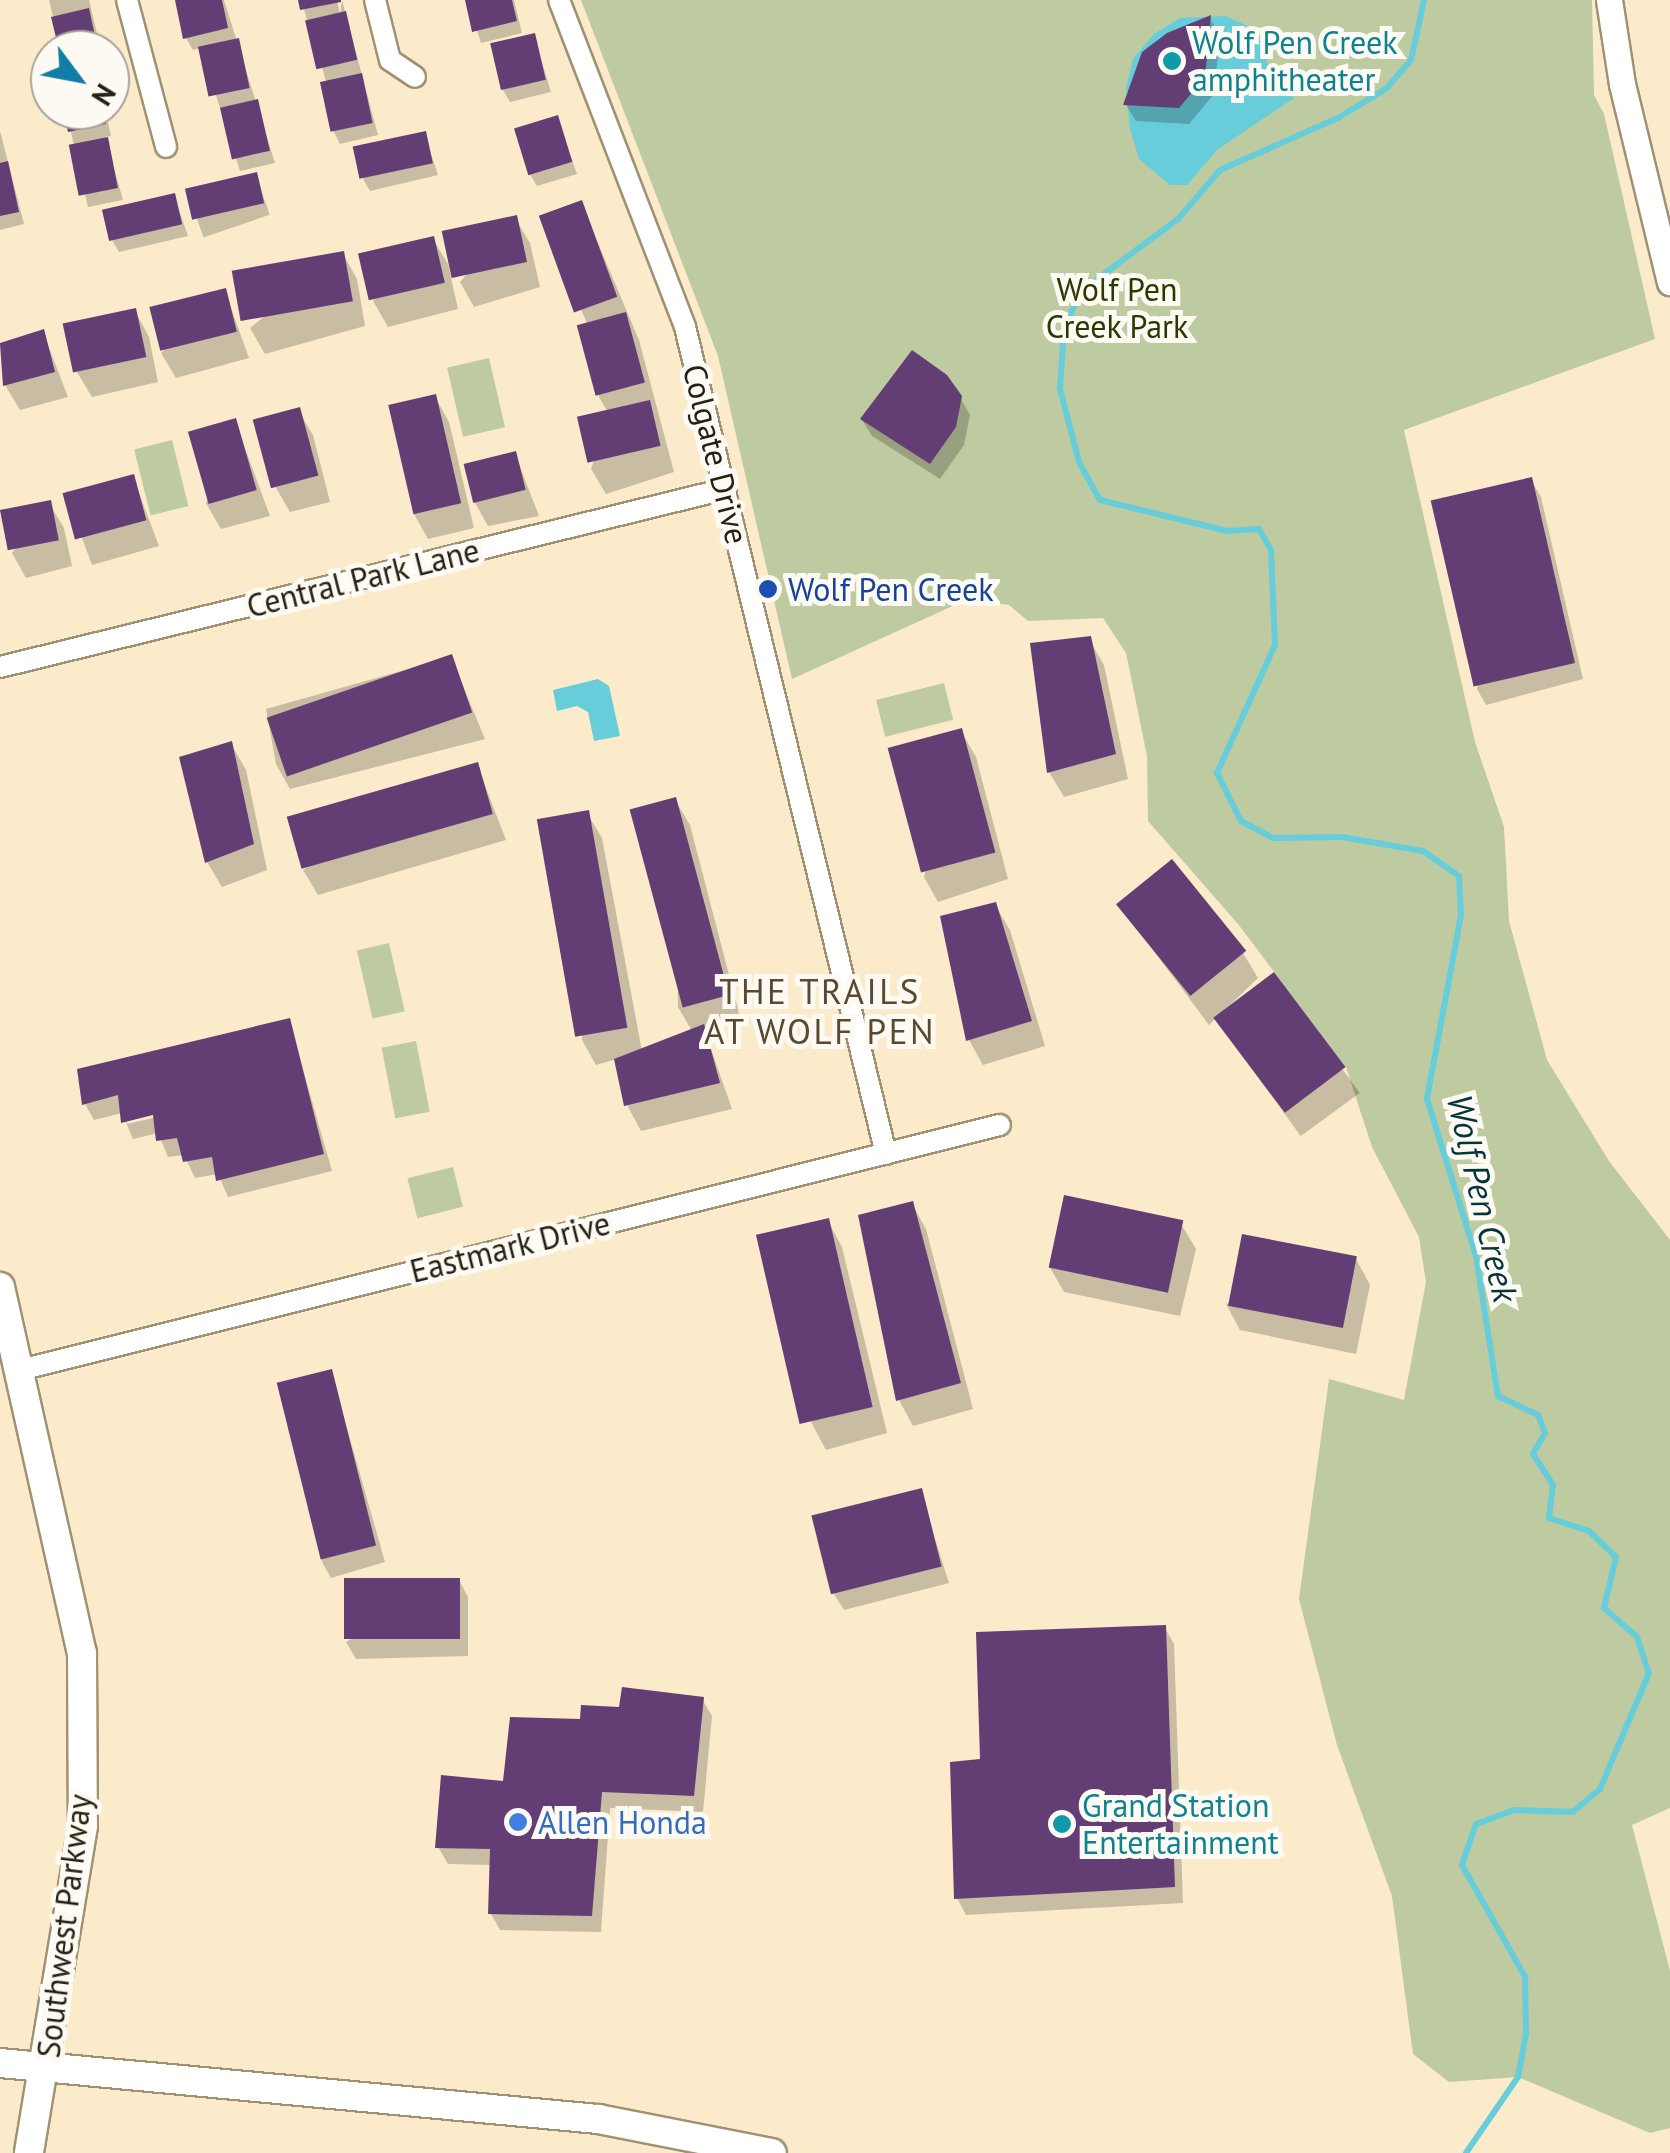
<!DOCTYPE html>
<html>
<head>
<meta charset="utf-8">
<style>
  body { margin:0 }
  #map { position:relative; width:1670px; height:2153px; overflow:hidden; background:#fbebcb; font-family:"PT Sans",sans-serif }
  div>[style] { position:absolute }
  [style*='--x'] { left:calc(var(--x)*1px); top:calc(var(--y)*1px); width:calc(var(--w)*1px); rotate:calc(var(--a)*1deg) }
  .green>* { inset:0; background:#beca9f; transform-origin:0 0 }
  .water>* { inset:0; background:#68cddb }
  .shadow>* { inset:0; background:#0003; transform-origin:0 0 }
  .stream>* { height:6px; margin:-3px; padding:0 3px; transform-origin:3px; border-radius:3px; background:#68cddb }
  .building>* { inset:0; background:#633e75; transform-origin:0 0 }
  .roads { filter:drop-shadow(2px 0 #9f9172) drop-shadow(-2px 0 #9f9172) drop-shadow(0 2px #9f9172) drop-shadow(0 -2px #9f9172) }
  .minor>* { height:20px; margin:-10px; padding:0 10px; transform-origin:10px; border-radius:10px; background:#fff }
  .tertiary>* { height:25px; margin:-12.5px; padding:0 12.5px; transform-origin:12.5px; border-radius:12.5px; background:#fff }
  .secondary>* { height:28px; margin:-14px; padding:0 14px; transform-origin:14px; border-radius:14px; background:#fff }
  .dots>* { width:28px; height:28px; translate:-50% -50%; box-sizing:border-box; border:5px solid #fdfaf3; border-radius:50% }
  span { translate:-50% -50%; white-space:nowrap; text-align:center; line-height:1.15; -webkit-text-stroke:10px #fdfaf3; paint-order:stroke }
  .culture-label { font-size:32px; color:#0d838f }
  .left { translate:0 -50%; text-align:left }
  .park-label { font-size:32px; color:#2d3700 }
  .street-label { font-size:32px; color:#262014 }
  .transit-label { font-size:32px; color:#164399 }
  .shop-label { font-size:32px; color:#366cbe }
  .neighbourhood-label { font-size:35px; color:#584a2e; letter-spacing:2.5px }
  .water-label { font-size:35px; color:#03363c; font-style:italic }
  .north { position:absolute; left:30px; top:30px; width:100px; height:100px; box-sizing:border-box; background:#fdfaf3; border:2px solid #a7a39a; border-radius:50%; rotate:122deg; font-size:28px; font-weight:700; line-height:40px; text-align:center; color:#262014 }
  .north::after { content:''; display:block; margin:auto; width:35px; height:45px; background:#127da7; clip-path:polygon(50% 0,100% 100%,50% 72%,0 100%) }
</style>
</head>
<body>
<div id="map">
  <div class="green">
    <i style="clip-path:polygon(581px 0,1592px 0,1594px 95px,1604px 114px,1655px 339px,1404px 430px,1475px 742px,1504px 827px,1509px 921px,1547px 1060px,1609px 1161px,1670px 1240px,1670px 1808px,1632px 1825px,1670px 1971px,1670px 2128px,1650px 2133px,1518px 2077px,1449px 2082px,1413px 2054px,1392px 1896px,1337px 1745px,1299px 1599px,1329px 1379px,1404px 1400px,1426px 1282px,1419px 1237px,1372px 1147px,1346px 1067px,1238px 924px,1148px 821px,1147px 756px,1126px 653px,1103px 618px,1028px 621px,1009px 605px,968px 599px,792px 679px,718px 356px)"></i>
    <i style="left:489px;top:358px;width:71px;height:43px;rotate:77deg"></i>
    <i style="left:172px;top:440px;width:68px;height:39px;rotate:76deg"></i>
    <i style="left:944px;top:683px;width:38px;height:70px;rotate:76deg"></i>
    <i style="left:389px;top:943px;width:70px;height:33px;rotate:77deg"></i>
    <i style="left:416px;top:1041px;width:72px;height:35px;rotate:79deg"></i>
    <i style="left:453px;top:1167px;width:41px;height:47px;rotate:76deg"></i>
  </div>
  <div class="water">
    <i style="clip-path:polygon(1226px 16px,1252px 28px,1265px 49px,1270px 83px,1294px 98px,1217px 150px,1187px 185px,1170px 185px,1139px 159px,1130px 129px,1126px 88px,1133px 59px,1154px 34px,1180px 18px)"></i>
    <i style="clip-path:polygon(598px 679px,609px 686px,620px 736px,594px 741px,588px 712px,577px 706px,557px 711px,553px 690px)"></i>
  </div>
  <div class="shadow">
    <i style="clip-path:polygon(49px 0,89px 0,101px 50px,61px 50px)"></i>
    <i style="clip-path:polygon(177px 0,224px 0,275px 163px,240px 171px,201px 48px,193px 50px,186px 38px)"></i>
    <i style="clip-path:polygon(301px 0,337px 0,340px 15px,342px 0,378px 135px,340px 144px,334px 132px,327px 84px)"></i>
    <i style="clip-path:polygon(467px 0,514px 0,522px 33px,481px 43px)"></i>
    <i style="clip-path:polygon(1210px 19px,1220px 35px,1214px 94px,1189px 124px,1136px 121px,1126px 105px)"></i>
    <i style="clip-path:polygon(534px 36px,551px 92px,510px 102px,503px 90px)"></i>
    <i style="clip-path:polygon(66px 110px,105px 110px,111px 136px,105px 137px,123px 200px,88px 207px)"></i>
    <i style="clip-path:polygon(557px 118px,577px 174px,537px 186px,530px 174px)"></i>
    <i style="clip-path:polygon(0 131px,24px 224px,0 230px)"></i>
    <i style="clip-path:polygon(424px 133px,438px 175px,370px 191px,363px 179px)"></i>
    <i style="left:256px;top:175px;width:42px;height:70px;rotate:71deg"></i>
    <i style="clip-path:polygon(174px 196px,188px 236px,119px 252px,112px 240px)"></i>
    <i style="clip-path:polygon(581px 203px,639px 340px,674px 472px,606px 494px,591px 469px,610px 416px,599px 397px,588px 326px,542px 216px)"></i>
    <i style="clip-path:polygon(515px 218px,530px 243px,540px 287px,474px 307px,460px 282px)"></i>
    <i style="clip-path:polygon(433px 239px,448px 264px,458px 309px,388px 327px,373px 301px)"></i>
    <i style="clip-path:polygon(343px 254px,357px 279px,365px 326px,265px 354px,250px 328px)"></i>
    <i style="clip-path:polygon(225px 291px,249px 358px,176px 378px,161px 353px)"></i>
    <i style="clip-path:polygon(135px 311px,149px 337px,158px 382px,92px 397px,77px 372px)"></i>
    <i style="clip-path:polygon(43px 332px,68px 397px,20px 410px,5px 385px,0 345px)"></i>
    <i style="clip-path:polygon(435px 397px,449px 422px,474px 528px,428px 539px,414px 514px)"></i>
    <i style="clip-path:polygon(960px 397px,970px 415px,964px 445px,940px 479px,872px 436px,862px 420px)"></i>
    <i style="clip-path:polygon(298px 410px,313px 435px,330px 502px,290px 512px,275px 486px)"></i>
    <i style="clip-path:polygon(235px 421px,270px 516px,221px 529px,206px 503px)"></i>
    <i style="clip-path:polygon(515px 454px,539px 516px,488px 526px,474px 501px)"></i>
    <i style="clip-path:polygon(133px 477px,159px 546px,92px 565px,65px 492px)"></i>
    <i style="clip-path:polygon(1531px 480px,1541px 497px,1583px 679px,1486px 705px,1477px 689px)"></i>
    <i style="clip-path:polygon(49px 503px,64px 528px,72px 566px,26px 578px,12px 553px)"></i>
    <i style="clip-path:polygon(1089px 639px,1104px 665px,1128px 779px,1064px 797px,1049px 772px)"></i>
    <i style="clip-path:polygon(451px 657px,485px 739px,290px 789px,276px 764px,266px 709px)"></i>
    <i style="clip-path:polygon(961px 731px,976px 757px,1008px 879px,938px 902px,924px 877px)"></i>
    <i style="clip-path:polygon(231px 744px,246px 770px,267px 870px,222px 887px,207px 862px)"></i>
    <i style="clip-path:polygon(477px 765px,506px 840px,318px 895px,303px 870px)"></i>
    <i style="clip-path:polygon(675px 800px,690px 825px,741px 1021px,704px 1029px,732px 1109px,641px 1131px,627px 1105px,617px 1059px,596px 1065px,582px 1040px,587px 813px,602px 838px,642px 1051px,692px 1031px,678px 1007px)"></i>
    <i style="clip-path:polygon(1118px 903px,1243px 953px,1258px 978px,1209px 1025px)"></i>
    <i style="clip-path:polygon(995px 905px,1010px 930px,1045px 1046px,983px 1065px,969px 1040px)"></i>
    <i style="left:1274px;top:975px;width:146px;height:73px;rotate:54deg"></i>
    <i style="clip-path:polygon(evenodd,289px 1021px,332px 1171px,228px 1197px,218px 1174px,195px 1178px,184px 1155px,168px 1157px,158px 1133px,133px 1139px,122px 1113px,94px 1120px,85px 1104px,289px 1021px,165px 1110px,166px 1115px,127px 1124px,127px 1119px,165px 1110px)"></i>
    <i style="clip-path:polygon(912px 1204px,926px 1229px,973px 1409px,913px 1426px,899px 1400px,861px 1216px)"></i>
    <i style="clip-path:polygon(828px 1221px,842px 1247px,887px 1433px,826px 1450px,812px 1424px,760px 1241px)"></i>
    <i style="clip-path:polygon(1181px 1224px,1196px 1249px,1180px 1316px,1064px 1292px,1049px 1266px)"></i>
    <i style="clip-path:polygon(1356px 1259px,1370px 1285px,1356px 1354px,1240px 1330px,1226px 1304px)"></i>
    <i style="clip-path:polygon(331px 1372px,385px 1562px,331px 1578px,322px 1562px)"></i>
    <i style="clip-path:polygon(920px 1491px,949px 1583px,844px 1610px,834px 1594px)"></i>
    <i style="clip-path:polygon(459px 1580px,468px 1597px,468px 1656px,356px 1659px,346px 1642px)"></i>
    <i style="clip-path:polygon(1165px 1628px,1174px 1644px,1183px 1903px,966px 1915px,957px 1898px,982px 1762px)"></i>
    <i style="clip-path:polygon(702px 1699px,712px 1716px,703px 1812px,610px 1808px,601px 1932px,500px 1930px,491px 1914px,492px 1865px,448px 1864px,438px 1847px,582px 1722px)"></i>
  </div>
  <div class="stream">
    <i style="--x:1424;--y:0;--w:61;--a:102.2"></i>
    <i style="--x:1411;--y:60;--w:37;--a:131"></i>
    <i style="--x:1387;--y:88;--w:57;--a:148.5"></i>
    <i style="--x:1338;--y:118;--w:129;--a:156.2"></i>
    <i style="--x:1220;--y:170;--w:65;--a:130.6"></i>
    <i style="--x:1178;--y:219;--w:121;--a:143.4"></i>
    <i style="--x:1081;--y:291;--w:41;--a:114.7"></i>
    <i style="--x:1064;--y:328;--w:61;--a:93.8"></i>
    <i style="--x:1060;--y:389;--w:75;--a:75.4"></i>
    <i style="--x:1079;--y:462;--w:43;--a:61.1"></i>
    <i style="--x:1100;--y:500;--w:131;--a:13.7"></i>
    <i style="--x:1227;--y:531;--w:32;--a:-4"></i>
    <i style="--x:1259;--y:529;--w:24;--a:60"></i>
    <i style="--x:1271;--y:550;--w:95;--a:87.6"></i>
    <i style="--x:1275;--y:645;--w:141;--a:114.4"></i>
    <i style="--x:1217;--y:773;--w:54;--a:63.4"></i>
    <i style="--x:1241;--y:821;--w:36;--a:28"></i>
    <i style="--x:1273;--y:838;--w:69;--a:-0.8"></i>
    <i style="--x:1342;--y:837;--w:82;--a:9.8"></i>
    <i style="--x:1423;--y:851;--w:44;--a:34.8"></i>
    <i style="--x:1459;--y:876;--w:39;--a:87"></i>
    <i style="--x:1461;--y:915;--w:187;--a:100.5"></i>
    <i style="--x:1427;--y:1099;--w:164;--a:72.7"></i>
    <i style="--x:1476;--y:1256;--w:142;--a:81.1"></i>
    <i style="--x:1498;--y:1396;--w:44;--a:25.4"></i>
    <i style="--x:1538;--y:1415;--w:19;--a:69"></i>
    <i style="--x:1545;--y:1433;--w:24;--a:120"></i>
    <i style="--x:1533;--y:1454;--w:37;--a:57"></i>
    <i style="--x:1553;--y:1485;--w:33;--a:97"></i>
    <i style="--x:1549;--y:1518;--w:42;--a:18"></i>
    <i style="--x:1589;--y:1531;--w:37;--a:44"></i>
    <i style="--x:1616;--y:1557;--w:52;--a:103.2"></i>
    <i style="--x:1604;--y:1608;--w:44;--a:41.3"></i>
    <i style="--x:1637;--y:1637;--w:38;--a:72"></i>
    <i style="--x:1649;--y:1673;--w:126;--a:112.9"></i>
    <i style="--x:1600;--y:1789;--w:35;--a:140"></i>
    <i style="--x:1573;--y:1812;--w:59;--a:-178.1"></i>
    <i style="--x:1514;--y:1810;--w:40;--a:159.8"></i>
    <i style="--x:1476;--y:1824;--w:43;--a:108.9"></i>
    <i style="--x:1462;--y:1865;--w:129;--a:60.6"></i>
    <i style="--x:1525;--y:1977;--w:57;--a:89"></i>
    <i style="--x:1526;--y:2034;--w:44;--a:100.5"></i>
    <i style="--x:1518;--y:2077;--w:92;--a:124.4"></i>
  </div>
  <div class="building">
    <i style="clip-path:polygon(175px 0,222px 0,228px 28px,183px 39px)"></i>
    <i style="clip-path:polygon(298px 0,341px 0,341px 2px,300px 10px)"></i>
    <i style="clip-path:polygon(465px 0,512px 0,517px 21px,472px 32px)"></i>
    <i style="clip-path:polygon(89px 8px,98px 50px,59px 50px,51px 17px)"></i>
    <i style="left:346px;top:11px;width:50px;height:42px;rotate:77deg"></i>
    <i style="clip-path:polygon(1211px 15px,1205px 77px,1179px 108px,1123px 105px,1142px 52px,1167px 33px)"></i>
    <i style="left:535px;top:33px;width:48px;height:46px;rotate:77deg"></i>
    <i style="left:239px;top:38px;width:51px;height:42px;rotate:78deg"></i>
    <i style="left:362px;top:73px;width:51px;height:43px;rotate:78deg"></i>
    <i style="left:258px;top:99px;width:53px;height:39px;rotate:77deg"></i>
    <i style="clip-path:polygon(63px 110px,103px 110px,106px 124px,68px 132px)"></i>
    <i style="left:558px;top:115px;width:49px;height:46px;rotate:73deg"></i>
    <i style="left:426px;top:131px;width:33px;height:75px;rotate:78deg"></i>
    <i style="left:108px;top:137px;width:52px;height:40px;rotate:79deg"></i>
    <i style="clip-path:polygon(8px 161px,19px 212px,0 216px,0 163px)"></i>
    <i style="left:257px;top:172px;width:32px;height:74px;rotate:77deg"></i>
    <i style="left:175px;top:193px;width:32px;height:75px;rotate:77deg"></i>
    <i style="left:582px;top:200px;width:103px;height:46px;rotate:70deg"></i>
    <i style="left:517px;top:215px;width:48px;height:77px;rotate:78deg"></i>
    <i style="left:434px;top:236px;width:48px;height:78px;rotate:77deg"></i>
    <i style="left:344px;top:251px;width:51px;height:114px;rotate:80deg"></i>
    <i style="left:226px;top:288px;width:45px;height:79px;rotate:76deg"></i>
    <i style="left:136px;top:308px;width:50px;height:75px;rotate:78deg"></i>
    <i style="left:626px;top:312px;width:73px;height:51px;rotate:75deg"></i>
    <i style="clip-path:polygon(44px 329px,55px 372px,3px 386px,0 343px)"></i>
    <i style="clip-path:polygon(912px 350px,947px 375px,962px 396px,956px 427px,930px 464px,860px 419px)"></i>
    <i style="left:436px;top:394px;width:112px;height:49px;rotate:77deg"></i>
    <i style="left:650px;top:400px;width:47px;height:75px;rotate:77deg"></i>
    <i style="left:300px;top:407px;width:71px;height:49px;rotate:75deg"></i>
    <i style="left:236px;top:418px;width:75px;height:50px;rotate:74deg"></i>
    <i style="left:516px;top:451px;width:40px;height:54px;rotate:76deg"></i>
    <i style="left:134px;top:474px;width:48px;height:74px;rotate:75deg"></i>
    <i style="left:1532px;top:477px;width:191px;height:104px;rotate:77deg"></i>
    <i style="left:51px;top:500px;width:41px;height:52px;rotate:79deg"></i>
    <i style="clip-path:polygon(1091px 636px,1116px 754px,1047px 773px,1030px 643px)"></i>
    <i style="left:452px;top:654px;width:62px;height:196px;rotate:71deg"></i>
    <i style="left:962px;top:728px;width:129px;height:77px;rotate:75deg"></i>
    <i style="clip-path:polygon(232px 741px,254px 844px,205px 863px,179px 757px)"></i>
    <i style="left:478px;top:762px;width:54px;height:199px;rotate:74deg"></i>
    <i style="left:676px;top:797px;width:205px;height:48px;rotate:75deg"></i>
    <i style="left:589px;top:810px;width:221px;height:53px;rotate:80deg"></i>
    <i style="left:1172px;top:859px;width:118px;height:72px;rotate:51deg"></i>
    <i style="clip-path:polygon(996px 902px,1032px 1021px,966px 1041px,940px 916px)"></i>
    <i style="left:1274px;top:972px;width:119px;height:76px;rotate:53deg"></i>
    <i style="clip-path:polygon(290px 1018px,324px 1154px,216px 1181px,212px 1157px,183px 1162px,177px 1138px,156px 1141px,153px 1115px,121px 1123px,118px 1095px,82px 1105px,77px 1069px)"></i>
    <i style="clip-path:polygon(704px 1024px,720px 1083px,624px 1106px,614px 1059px)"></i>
    <i style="left:1064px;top:1195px;width:122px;height:74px;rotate:12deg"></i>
    <i style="clip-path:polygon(913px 1201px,961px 1383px,896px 1401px,858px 1215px)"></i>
    <i style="left:829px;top:1218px;width:194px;height:75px;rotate:77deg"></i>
    <i style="left:1242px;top:1234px;width:117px;height:73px;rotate:11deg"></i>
    <i style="left:332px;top:1369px;width:182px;height:57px;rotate:76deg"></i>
    <i style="left:922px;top:1488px;width:81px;height:114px;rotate:76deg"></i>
    <i style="left:460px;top:1578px;width:61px;height:116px;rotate:90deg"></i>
    <i style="clip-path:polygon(1166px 1625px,1175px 1887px,954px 1899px,950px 1762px,980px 1759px,976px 1632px)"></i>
    <i style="clip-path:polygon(622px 1687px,704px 1697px,694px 1796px,602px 1792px,592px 1916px,488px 1914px,490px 1849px,435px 1848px,441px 1775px,503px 1781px,510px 1717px,580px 1719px,581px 1705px,619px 1707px)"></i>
  </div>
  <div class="roads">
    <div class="minor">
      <i style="--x:127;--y:0;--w:152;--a:75.1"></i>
      <i style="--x:375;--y:0;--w:62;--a:76"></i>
      <i style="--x:390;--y:60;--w:30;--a:34"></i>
      <i style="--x:559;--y:0;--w:350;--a:68.9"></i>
      <i style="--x:685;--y:327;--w:851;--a:76.34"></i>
      <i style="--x:0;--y:667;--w:747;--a:-13.79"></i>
      <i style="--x:20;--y:1370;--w:1010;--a:-14.04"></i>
    </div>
    <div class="tertiary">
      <i style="--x:1609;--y:0;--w:85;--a:81.2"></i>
      <i style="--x:1622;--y:84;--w:204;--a:76.4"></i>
    </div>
    <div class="secondary">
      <i style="--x:0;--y:1287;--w:375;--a:77.4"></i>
      <i style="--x:82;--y:1653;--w:173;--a:89.7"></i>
      <i style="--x:83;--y:1826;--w:331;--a:99.4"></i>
      <i style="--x:0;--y:2063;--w:601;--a:5.35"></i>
      <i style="--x:598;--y:2119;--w:177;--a:11.1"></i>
    </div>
  </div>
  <div class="dots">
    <i style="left:1172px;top:61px;background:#0f9aa8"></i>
    <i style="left:768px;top:589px;background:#1a4fb4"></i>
    <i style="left:518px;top:1822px;background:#3f7fe0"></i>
    <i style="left:1062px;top:1824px;background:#0f9aa8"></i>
  </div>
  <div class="culture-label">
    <span class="left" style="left:1192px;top:61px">Wolf Pen Creek<br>amphitheater</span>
    <span class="left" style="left:1082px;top:1824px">Grand Station<br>Entertainment</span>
  </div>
  <div class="park-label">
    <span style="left:1117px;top:308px">Wolf Pen<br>Creek Park</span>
  </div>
  <div class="street-label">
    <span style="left:716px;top:454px;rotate:76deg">Colgate Drive</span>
    <span style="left:363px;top:578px;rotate:-14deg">Central Park Lane</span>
    <span style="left:510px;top:1247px;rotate:-14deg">Eastmark Drive</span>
    <span style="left:64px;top:1926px;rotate:-83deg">Southwest Parkway</span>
  </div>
  <div class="transit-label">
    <span class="left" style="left:788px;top:589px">Wolf Pen Creek</span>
  </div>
  <div class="shop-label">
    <span class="left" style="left:538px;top:1822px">Allen Honda</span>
  </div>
  <div class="neighbourhood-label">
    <span style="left:820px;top:1011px">THE TRAILS<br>AT WOLF PEN</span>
  </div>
  <div class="water-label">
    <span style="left:1483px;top:1198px;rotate:77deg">Wolf Pen Creek</span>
  </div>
  <div class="north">N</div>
</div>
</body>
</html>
